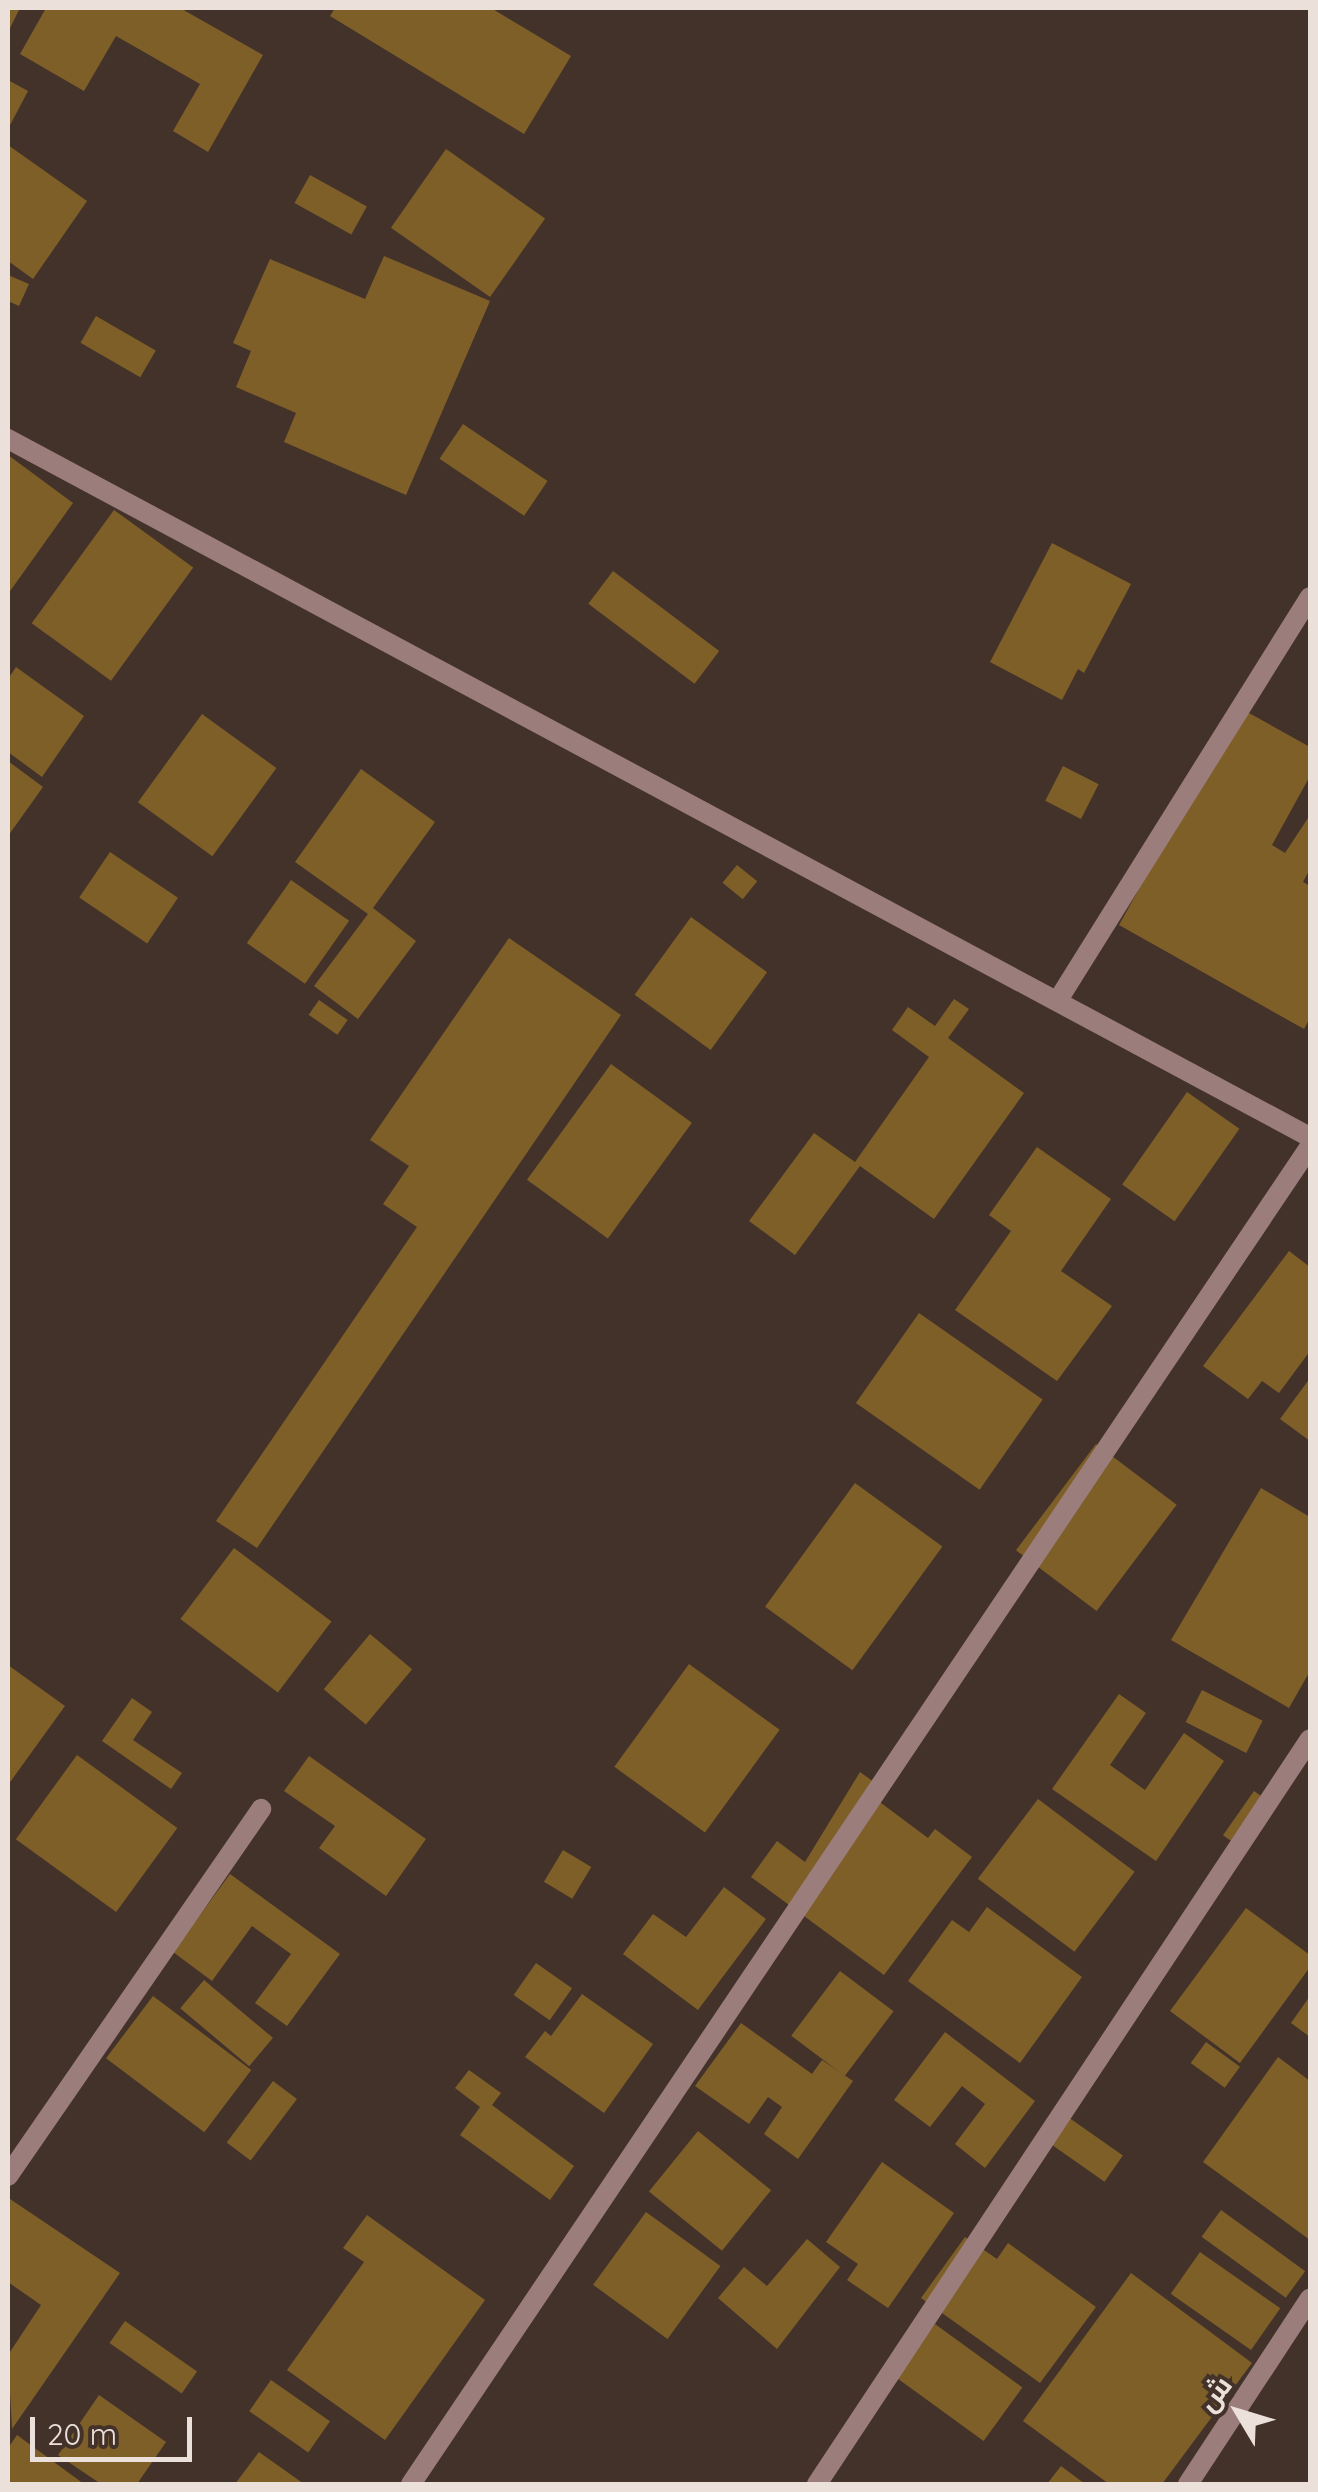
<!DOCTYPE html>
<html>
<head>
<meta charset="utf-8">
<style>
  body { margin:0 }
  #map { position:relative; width:1318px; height:2492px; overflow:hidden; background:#43322a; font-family:Quicksand,Cairo,sans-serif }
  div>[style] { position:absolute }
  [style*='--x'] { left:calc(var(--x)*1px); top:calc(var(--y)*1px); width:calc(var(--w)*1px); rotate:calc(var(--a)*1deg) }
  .building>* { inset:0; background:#7f5f28; transform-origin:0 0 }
  .minor>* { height:20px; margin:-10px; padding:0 10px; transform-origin:10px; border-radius:10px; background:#9b7d7c }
  .tertiary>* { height:20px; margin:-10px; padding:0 10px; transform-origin:10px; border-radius:10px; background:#9b7d7c }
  span { translate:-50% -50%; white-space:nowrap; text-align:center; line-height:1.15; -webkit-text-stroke:9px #43322a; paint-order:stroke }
  .frame { position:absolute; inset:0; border:10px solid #ebe0da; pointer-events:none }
  .north { position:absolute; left:1188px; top:2362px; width:100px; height:100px; -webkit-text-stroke:8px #43322a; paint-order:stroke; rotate:308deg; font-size:28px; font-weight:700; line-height:40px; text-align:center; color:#ebe0da }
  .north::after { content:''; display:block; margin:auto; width:35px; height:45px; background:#ebe0da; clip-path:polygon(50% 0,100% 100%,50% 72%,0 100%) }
  .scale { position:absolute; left:30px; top:2417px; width:162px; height:45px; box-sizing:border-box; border:5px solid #ebe0da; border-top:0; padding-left:12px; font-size:30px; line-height:35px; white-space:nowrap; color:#ebe0da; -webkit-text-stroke:8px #43322a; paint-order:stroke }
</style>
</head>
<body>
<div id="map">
  <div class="building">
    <i style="clip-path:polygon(8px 8px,20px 8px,8px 32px)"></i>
    <i style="clip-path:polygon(46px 8px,180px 8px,263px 55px,208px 152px,173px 131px,200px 84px,116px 36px,84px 91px,20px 54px)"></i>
    <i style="clip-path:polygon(335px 8px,491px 8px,571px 56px,524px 134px,330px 16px)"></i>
    <i style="clip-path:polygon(8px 80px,28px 91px,8px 129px)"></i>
    <i style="clip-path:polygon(8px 145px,87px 201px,33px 279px,8px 261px)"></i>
    <i style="left:446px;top:149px;width:121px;height:96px;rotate:35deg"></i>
    <i style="left:310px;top:175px;width:65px;height:32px;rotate:29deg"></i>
    <i style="clip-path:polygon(384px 256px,490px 301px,406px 495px,284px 442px,296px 413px,236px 387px,251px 351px,233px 343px,270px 259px,365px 299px)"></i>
    <i style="clip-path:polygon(8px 275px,29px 284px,19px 306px,8px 301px)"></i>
    <i style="left:96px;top:316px;width:69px;height:31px;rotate:30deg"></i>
    <i style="left:463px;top:424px;width:102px;height:42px;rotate:34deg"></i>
    <i style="clip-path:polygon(8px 455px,73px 503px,8px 594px)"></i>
    <i style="left:114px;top:510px;width:98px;height:140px;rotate:36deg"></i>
    <i style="clip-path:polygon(1052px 543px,1131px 584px,1084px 673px,1078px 669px,1062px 700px,990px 662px)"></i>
    <i style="left:613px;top:571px;width:133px;height:41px;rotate:37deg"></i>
    <i style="clip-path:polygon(16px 667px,84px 716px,42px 777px,8px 752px,8px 679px)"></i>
    <i style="clip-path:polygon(1240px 708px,1310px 747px,1310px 776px,1272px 845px,1285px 853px,1310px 815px,1310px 869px,1303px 882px,1310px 886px,1310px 1018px,1304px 1029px,1119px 925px)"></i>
    <i style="left:202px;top:714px;width:92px;height:109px;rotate:36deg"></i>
    <i style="clip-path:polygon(8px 761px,43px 787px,8px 836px)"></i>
    <i style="left:1063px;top:766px;width:40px;height:39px;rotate:27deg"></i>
    <i style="clip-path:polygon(361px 769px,435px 822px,373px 908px,416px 941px,358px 1019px,314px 986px,368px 914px,295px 862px)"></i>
    <i style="left:110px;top:852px;width:82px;height:55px;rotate:34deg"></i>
    <i style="left:737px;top:865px;width:26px;height:23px;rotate:39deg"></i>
    <i style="left:291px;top:880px;width:71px;height:77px;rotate:35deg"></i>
    <i style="left:691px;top:917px;width:94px;height:96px;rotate:36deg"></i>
    <i style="clip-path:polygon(509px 938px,621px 1015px,257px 1548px,216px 1521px,417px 1227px,383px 1204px,409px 1166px,370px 1140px)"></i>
    <i style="clip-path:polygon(954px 999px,969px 1009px,948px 1038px,1024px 1093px,934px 1219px,860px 1166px,795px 1255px,749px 1221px,814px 1133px,855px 1162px,929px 1057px,892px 1030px,908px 1007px,935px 1026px)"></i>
    <i style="left:319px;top:1000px;width:35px;height:18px;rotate:35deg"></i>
    <i style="left:611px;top:1064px;width:100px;height:143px;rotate:36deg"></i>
    <i style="left:1187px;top:1092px;width:64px;height:113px;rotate:35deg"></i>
    <i style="clip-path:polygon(1037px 1147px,1111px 1199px,1061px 1271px,1112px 1306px,1057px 1381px,955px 1310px,1011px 1231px,989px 1215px)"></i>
    <i style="clip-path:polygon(1289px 1251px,1310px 1267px,1310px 1351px,1279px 1393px,1262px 1381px,1248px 1399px,1203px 1366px)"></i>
    <i style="left:919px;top:1313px;width:151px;height:110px;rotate:35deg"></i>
    <i style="clip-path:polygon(1310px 1378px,1310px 1441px,1280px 1419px)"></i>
    <i style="left:1096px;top:1444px;width:101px;height:133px;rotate:37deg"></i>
    <i style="left:855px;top:1483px;width:108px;height:153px;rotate:36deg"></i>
    <i style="clip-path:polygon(1261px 1488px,1310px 1517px,1310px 1671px,1289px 1708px,1171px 1640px)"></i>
    <i style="left:234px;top:1548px;width:122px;height:89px;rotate:37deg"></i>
    <i style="left:370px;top:1634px;width:55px;height:72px;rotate:40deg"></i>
    <i style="left:689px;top:1664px;width:112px;height:127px;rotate:36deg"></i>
    <i style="clip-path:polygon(8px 1665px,65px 1706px,8px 1785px)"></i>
    <i style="left:1202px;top:1690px;width:68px;height:36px;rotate:27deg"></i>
    <i style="clip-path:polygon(1119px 1694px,1146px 1713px,1110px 1765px,1145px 1790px,1184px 1733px,1224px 1761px,1156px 1861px,1052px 1789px)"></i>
    <i style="clip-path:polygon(132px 1698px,152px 1712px,133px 1740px,182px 1773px,171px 1789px,102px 1741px)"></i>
    <i style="left:77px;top:1755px;width:124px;height:104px;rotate:36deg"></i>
    <i style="clip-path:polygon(309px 1756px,426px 1839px,386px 1896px,319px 1848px,335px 1826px,284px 1791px)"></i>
    <i style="clip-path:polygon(860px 1772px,885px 1790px,877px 1800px,928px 1838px,935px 1829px,972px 1857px,884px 1975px,751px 1877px,777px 1841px,805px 1862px)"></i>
    <i style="left:1254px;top:1791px;width:24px;height:54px;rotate:35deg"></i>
    <i style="left:1038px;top:1799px;width:121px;height:100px;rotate:37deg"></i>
    <i style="left:563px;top:1850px;width:33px;height:37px;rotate:31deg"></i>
    <i style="clip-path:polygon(230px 1874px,340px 1954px,287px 2026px,255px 2003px,291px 1954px,252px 1926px,212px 1981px,173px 1952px)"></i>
    <i style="clip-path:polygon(724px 1887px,766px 1919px,698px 2010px,623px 1954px,653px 1914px,686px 1937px)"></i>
    <i style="clip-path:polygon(987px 1907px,1082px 1977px,1020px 2063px,908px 1981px,952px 1920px,969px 1932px)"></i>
    <i style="clip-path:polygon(1246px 1908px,1310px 1955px,1310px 1967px,1240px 2063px,1170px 2011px)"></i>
    <i style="left:536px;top:1963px;width:44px;height:39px;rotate:35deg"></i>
    <i style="left:840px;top:1971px;width:67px;height:81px;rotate:37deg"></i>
    <i style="left:204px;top:1980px;width:90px;height:37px;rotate:40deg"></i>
    <i style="clip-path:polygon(582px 1994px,653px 2044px,604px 2113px,525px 2057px,545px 2031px,551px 2036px)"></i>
    <i style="left:153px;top:1996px;width:123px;height:78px;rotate:37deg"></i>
    <i style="clip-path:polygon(1310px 1996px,1310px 2037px,1291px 2023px)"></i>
    <i style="clip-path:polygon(741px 2023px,812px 2074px,822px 2060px,853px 2081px,798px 2159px,764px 2134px,782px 2107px,768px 2097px,749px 2124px,695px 2086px)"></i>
    <i style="clip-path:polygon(945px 2032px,1035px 2101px,985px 2168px,955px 2144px,985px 2104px,962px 2086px,930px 2127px,894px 2100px)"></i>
    <i style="left:1206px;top:2042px;width:42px;height:26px;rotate:36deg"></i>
    <i style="clip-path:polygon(1278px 2057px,1310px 2081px,1310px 2240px,1203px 2162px)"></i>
    <i style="clip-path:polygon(469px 2070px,501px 2093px,492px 2105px,574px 2166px,550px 2200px,460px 2135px,480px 2107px,455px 2088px)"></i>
    <i style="left:273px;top:2081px;width:30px;height:77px;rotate:37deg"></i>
    <i style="left:1068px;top:2117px;width:67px;height:32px;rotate:35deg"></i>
    <i style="left:698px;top:2131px;width:94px;height:78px;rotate:39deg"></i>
    <i style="clip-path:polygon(882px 2162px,954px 2213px,888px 2308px,847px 2280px,858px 2264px,826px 2242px)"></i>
    <i style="clip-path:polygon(10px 2199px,120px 2273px,12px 2429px,8px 2355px,41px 2305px,8px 2282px)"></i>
    <i style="left:1221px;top:2210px;width:104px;height:33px;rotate:36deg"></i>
    <i style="left:646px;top:2212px;width:92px;height:90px;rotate:36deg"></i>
    <i style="clip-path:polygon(367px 2215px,485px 2300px,385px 2440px,287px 2370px,364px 2262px,343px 2248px)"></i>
    <i style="clip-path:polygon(965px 2237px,997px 2259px,1008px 2243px,1096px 2307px,1040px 2383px,921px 2298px)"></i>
    <i style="clip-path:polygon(807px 2239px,840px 2267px,777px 2349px,718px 2298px,744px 2267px,767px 2286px)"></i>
    <i style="left:1200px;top:2252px;width:98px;height:51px;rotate:35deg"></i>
    <i style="clip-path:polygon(1131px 2273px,1252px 2363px,1162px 2484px,1109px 2484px,1023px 2421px)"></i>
    <i style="left:125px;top:2321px;width:88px;height:27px;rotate:35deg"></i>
    <i style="left:935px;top:2324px;width:108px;height:66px;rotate:36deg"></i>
    <i style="left:271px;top:2380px;width:72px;height:38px;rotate:35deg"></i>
    <i style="clip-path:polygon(99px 2395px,166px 2442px,137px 2484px,101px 2484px,58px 2455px)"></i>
    <i style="clip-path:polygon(17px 2435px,84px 2484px,8px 2484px,8px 2448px)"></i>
    <i style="clip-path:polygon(259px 2452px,304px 2484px,235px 2484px)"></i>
    <i style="clip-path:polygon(1061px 2466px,1085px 2484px,1047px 2484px)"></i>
  </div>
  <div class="minor">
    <i style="--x:1058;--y:1000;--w:475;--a:-58"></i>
    <i style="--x:8;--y:2176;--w:446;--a:-55.4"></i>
    <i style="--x:411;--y:2484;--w:1612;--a:-56.1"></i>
    <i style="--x:817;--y:2484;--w:893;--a:-56.51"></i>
    <i style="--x:1188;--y:2484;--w:222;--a:-56.7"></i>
  </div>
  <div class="tertiary">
    <i style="--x:8;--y:439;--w:1477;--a:28.2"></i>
  </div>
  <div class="frame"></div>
  <div class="north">ش</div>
  <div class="scale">20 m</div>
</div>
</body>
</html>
